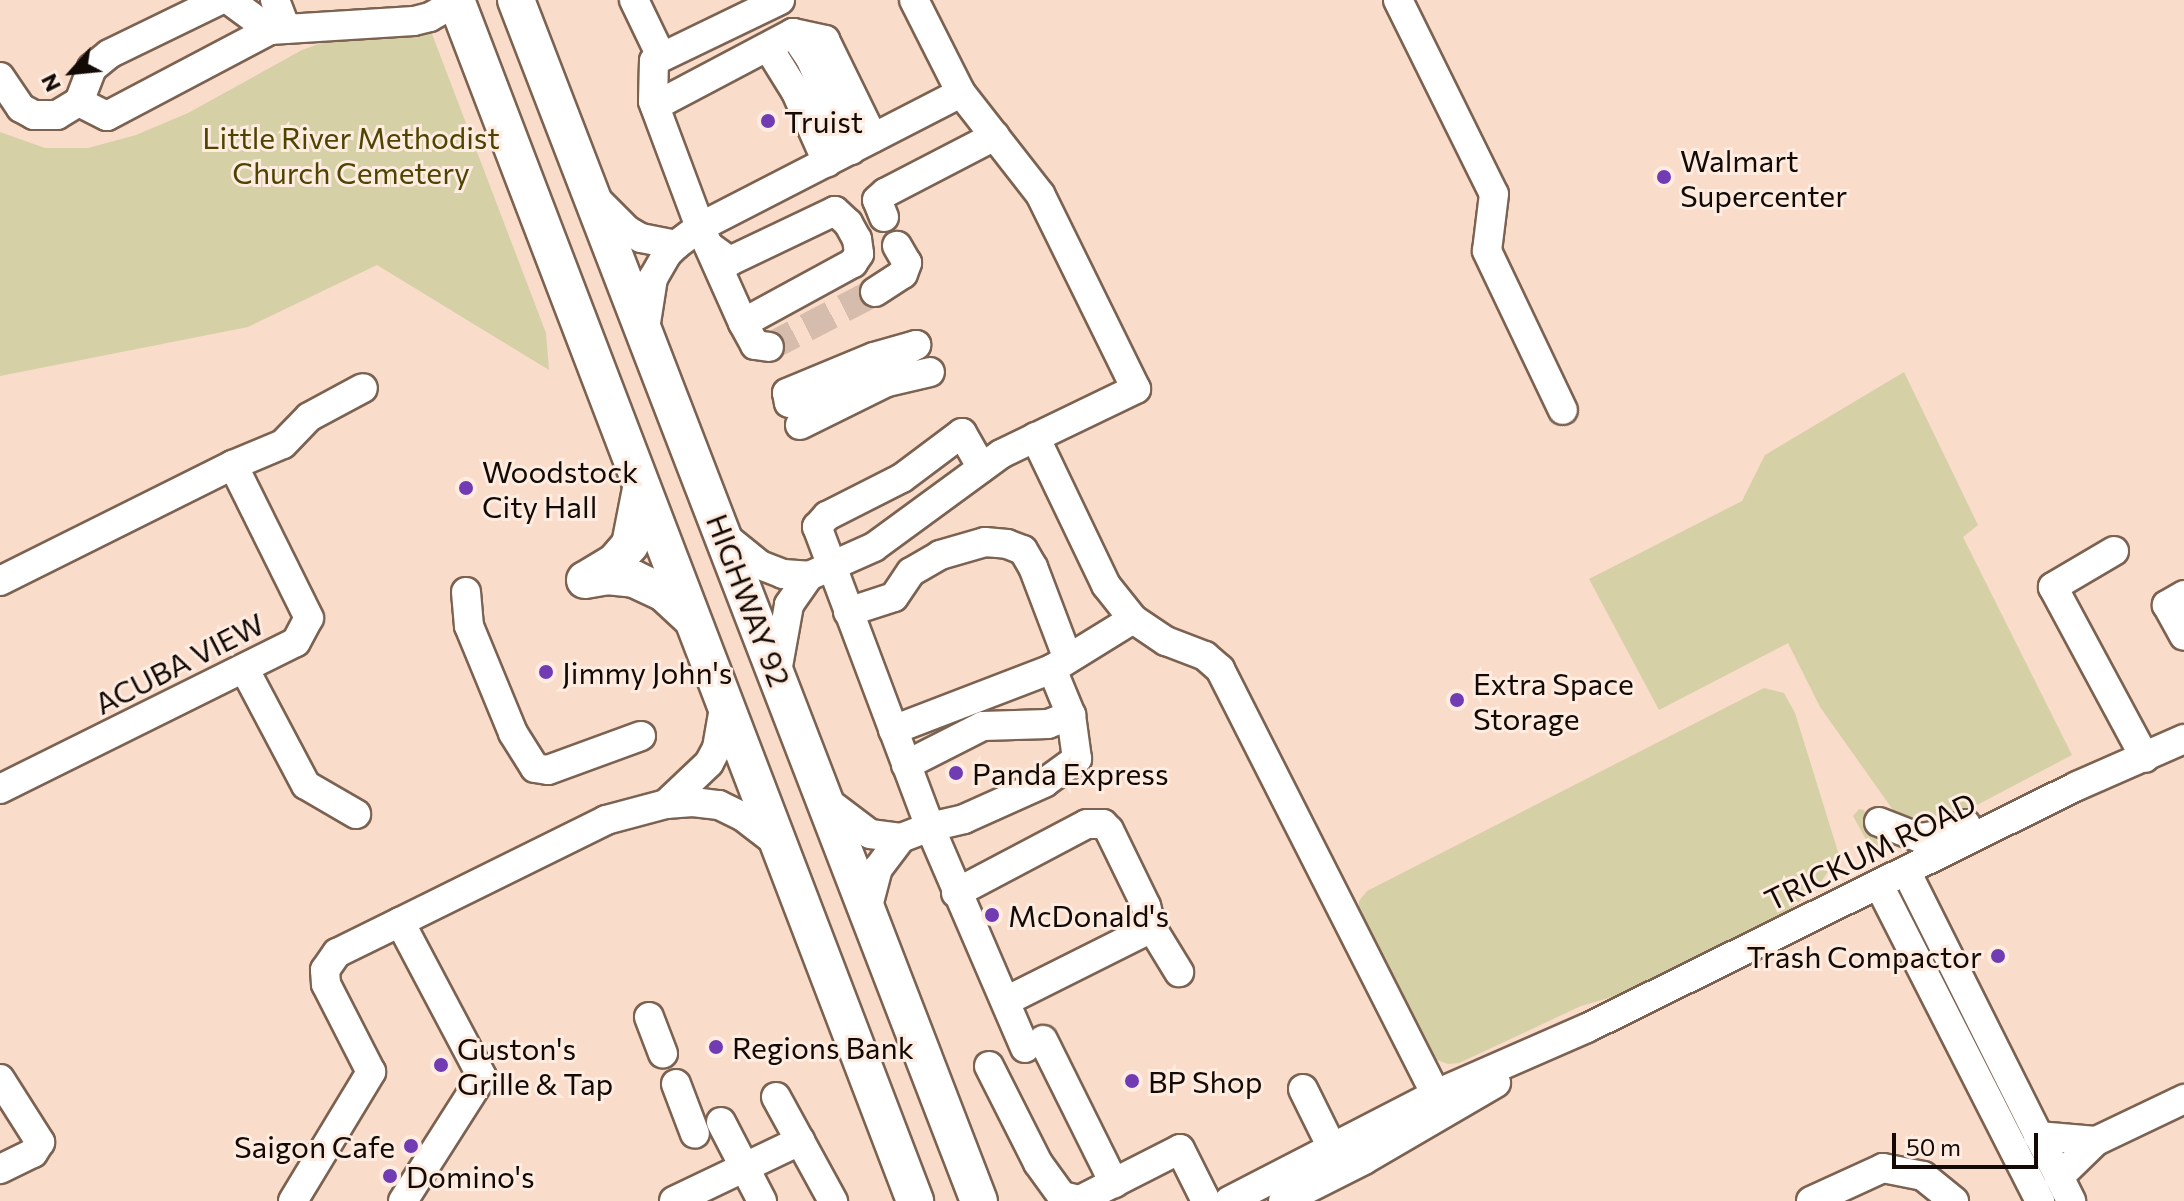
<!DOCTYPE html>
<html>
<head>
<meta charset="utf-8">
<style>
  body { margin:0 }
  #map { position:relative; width:2184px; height:1201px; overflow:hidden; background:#f9dcca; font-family:Commissioner,sans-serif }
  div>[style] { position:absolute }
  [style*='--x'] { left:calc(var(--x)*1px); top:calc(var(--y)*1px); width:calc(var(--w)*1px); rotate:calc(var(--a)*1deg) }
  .green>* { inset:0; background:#d6d0a7 }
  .minor-tunnel>* { height:28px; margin-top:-14px; transform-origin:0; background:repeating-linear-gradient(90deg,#d6bcac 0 28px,transparent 0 42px) }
  .roads { filter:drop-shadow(2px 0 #7b6251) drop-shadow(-2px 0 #7b6251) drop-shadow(0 2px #7b6251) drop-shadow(0 -2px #7b6251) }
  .minor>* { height:28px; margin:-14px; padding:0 14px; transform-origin:14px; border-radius:14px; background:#fff }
  .major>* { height:36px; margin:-18px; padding:0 18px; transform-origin:18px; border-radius:18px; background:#fff }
  .dots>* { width:22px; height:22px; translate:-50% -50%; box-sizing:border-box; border:4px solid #feece1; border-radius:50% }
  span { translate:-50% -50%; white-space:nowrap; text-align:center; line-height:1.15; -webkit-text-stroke:6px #feece1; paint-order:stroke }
  .poi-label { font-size:30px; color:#130a05 }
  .left { translate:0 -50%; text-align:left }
  .right { translate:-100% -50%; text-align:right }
  .park-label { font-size:30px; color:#4d4401 }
  .street-label { font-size:30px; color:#130a05 }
  .north { position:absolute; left:32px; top:32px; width:80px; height:80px; -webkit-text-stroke:6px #feece1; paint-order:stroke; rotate:243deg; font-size:22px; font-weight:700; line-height:32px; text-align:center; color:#130a05 }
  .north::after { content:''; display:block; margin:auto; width:28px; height:36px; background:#130a05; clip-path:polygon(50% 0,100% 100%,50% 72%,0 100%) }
  .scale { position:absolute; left:1892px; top:1133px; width:146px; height:36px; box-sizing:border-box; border:4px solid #130a05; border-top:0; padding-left:10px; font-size:24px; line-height:28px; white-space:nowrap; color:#130a05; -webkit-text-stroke:6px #feece1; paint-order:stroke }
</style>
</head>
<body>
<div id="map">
  <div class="green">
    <i style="clip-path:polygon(432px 34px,546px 333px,549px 370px,377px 265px,248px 327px,0 376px,0 132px,45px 148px,88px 148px,136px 135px,188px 113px,302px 50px,327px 41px)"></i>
    <i style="clip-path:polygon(1904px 372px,1978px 525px,1963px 537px,2072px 755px,1956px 816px,1898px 817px,1820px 707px,1788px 643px,1659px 710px,1589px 579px,1742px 501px,1765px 455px)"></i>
    <i style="clip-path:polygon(1764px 688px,1784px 693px,1795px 713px,1839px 855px,1821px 882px,1787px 912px,1622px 994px,1581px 1006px,1459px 1063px,1448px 1064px,1432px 1058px,1359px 916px,1359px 901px,1367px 891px)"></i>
    <i style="clip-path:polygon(1859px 809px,1864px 810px,1875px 832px,1880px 850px,1874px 854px,1853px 816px)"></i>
  </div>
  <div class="minor-tunnel">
    <i style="--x:769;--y:347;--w:119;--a:-27.4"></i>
  </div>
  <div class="roads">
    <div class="minor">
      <i style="--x:229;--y:0;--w:51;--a:36.2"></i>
      <i style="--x:270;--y:30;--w:144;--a:-3.6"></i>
      <i style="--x:414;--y:21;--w:16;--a:-14"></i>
      <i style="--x:430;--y:17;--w:34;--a:-30"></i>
      <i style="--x:275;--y:0;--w:31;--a:69"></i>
      <i style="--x:634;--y:0;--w:62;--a:64.3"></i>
      <i style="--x:1398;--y:0;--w:216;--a:63.7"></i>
      <i style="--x:1494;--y:194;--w:57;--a:97"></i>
      <i style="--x:1487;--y:251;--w:176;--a:64.5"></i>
      <i style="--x:793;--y:33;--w:33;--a:12"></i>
      <i style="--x:825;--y:40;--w:109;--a:63.9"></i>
      <i style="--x:768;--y:47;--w:53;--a:58.1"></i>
      <i style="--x:796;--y:92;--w:77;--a:66.1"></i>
      <i style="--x:0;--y:77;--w:37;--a:56"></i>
      <i style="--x:21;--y:108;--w:15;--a:28"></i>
      <i style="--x:34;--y:115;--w:23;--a:0"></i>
      <i style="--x:57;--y:115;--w:26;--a:-31"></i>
      <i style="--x:79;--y:102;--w:36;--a:-69"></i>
      <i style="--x:92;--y:68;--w:22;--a:-39"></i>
      <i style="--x:109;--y:54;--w:123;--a:-25.9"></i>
      <i style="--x:79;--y:102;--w:31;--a:27"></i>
      <i style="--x:107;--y:116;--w:184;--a:-27.8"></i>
      <i style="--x:655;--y:106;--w:156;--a:-27.9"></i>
      <i style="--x:793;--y:33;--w:30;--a:56"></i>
      <i style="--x:810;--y:58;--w:101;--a:66"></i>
      <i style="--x:597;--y:200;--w:42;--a:45"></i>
      <i style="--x:627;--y:230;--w:16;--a:30"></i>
      <i style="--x:641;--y:238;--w:36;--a:11"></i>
      <i style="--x:676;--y:245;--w:13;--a:135"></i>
      <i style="--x:667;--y:254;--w:28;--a:120"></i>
      <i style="--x:653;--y:278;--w:52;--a:98.9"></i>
      <i style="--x:884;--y:217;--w:18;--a:-112"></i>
      <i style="--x:877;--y:200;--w:11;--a:-41"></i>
      <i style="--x:885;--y:193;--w:124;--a:-27.4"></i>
      <i style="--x:676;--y:245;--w:30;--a:-37"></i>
      <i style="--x:700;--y:227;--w:293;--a:-27.2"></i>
      <i style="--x:709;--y:246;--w:26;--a:36"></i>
      <i style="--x:730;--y:261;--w:116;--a:-25.5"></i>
      <i style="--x:835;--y:211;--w:18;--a:43"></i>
      <i style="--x:848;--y:223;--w:18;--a:61"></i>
      <i style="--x:857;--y:239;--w:15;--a:82"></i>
      <i style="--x:859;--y:254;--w:11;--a:124"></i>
      <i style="--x:853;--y:263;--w:125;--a:151.4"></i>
      <i style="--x:743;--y:323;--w:25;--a:61"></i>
      <i style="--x:755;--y:345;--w:14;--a:8"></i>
      <i style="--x:875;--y:292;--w:33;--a:-33"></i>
      <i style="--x:903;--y:274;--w:12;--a:-70"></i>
      <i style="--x:907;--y:263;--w:20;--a:-120"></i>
      <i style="--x:743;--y:323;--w:105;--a:-114.1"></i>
      <i style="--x:700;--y:227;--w:134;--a:-110.5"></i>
      <i style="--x:653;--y:101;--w:40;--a:-88.6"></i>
      <i style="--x:654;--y:61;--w:140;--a:-25.8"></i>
      <i style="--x:916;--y:345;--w:43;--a:150.4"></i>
      <i style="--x:879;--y:366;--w:97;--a:157.7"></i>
      <i style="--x:789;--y:403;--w:10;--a:-101"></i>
      <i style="--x:787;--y:393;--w:94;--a:-22.5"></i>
      <i style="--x:874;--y:357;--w:44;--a:-15.9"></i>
      <i style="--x:800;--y:425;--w:97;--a:-26.3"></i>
      <i style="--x:887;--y:382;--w:44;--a:-13.1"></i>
      <i style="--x:724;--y:536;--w:46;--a:38.9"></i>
      <i style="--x:760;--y:565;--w:25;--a:21"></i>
      <i style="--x:783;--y:574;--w:26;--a:4"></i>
      <i style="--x:809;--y:576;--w:35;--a:125"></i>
      <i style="--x:789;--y:605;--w:68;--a:100.2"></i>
      <i style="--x:2114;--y:551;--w:71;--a:149.5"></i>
      <i style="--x:2053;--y:587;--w:194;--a:61.7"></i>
      <i style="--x:809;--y:576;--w:71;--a:-24"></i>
      <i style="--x:874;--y:547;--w:157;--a:-36.2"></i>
      <i style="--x:1001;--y:454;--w:150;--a:-25.7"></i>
      <i style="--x:1136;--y:389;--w:217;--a:-116.2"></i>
      <i style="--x:1040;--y:194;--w:128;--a:-128"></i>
      <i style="--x:961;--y:93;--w:104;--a:-116.8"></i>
      <i style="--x:0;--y:581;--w:260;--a:-26.5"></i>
      <i style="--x:233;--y:465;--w:54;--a:-22.8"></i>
      <i style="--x:283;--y:444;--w:37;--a:-46"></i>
      <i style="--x:309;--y:417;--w:61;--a:-28.2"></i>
      <i style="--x:466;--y:592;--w:34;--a:85"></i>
      <i style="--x:469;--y:626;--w:116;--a:67.6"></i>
      <i style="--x:513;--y:733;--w:41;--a:57.8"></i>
      <i style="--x:535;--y:768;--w:13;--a:9"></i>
      <i style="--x:548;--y:770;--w:99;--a:-20.1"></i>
      <i style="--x:2184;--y:595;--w:20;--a:150"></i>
      <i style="--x:2167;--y:605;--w:35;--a:61"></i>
      <i style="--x:848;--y:612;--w:48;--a:-18.1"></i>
      <i style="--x:894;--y:597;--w:30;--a:-56"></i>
      <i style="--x:911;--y:572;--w:34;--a:-30"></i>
      <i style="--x:940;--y:555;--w:47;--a:-16.1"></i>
      <i style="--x:985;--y:542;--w:22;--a:5"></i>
      <i style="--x:1007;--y:544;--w:17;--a:21"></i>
      <i style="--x:1023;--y:550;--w:20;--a:60"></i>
      <i style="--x:1033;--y:567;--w:98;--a:69.2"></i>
      <i style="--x:1133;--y:619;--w:40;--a:34"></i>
      <i style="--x:1166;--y:641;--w:42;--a:21"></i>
      <i style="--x:1205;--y:656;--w:20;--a:41"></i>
      <i style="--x:1220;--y:669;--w:477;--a:63.1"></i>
      <i style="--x:245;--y:670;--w:130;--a:62.1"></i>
      <i style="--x:306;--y:785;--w:58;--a:30.1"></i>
      <i style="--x:893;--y:730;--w:170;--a:-21"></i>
      <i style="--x:1052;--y:669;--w:95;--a:-31.7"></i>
      <i style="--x:1133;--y:619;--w:43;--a:-128.5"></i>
      <i style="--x:1106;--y:585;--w:164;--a:-115.6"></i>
      <i style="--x:906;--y:765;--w:86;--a:-26.9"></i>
      <i style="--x:983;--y:726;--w:65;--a:-1.8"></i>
      <i style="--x:1048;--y:724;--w:25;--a:-21"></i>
      <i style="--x:0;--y:789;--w:330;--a:-26.4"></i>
      <i style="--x:296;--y:642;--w:27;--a:-62"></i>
      <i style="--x:309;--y:618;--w:171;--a:-116.4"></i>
      <i style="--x:825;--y:800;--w:56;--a:37.1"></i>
      <i style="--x:870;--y:834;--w:31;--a:7"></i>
      <i style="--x:901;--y:838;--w:38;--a:127"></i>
      <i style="--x:878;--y:868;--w:43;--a:104.7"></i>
      <i style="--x:666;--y:804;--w:59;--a:-43.6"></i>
      <i style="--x:709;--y:763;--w:17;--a:-62"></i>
      <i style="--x:717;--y:748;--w:41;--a:-80.1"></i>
      <i style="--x:1879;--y:822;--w:44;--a:21.3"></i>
      <i style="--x:1920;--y:838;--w:20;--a:-9"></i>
      <i style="--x:1940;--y:835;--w:28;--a:-23"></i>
      <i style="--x:901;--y:838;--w:31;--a:-21"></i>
      <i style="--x:930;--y:827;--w:321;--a:-110.6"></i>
      <i style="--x:817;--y:527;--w:15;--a:-48"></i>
      <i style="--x:827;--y:516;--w:84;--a:-26.9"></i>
      <i style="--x:902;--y:478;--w:75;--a:-36.9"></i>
      <i style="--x:962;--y:433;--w:40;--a:60.3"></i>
      <i style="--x:1906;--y:871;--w:369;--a:63.4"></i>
      <i style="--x:1879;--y:885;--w:355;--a:63"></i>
      <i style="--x:956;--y:893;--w:148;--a:-27.8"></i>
      <i style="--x:1087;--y:824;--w:16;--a:0"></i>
      <i style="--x:1103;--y:824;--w:8;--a:45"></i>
      <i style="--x:1109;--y:830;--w:85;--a:64"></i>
      <i style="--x:1146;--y:906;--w:23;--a:75"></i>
      <i style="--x:1152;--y:928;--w:52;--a:58.5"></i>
      <i style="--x:400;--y:922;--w:230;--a:-26.3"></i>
      <i style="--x:606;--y:820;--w:62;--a:-14.9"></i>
      <i style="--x:666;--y:804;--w:27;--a:-4"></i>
      <i style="--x:693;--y:802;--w:26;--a:7"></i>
      <i style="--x:719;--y:805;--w:25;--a:26"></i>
      <i style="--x:742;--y:816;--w:43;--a:37.4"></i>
      <i style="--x:1006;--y:1001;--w:163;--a:-26.6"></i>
      <i style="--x:649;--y:1017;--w:39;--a:69"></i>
      <i style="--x:1043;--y:1040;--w:160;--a:63.6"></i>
      <i style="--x:1025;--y:1048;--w:241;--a:-113.3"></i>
      <i style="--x:930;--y:827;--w:35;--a:-13"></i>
      <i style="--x:964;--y:819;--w:88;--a:-24.2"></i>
      <i style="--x:1044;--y:783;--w:41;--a:-36"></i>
      <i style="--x:1077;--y:759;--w:44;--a:-97.8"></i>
      <i style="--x:1071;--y:715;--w:50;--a:-112.4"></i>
      <i style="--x:989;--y:1066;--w:109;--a:63.2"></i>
      <i style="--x:1038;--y:1163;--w:41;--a:54"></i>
      <i style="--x:1062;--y:1196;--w:18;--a:13"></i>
      <i style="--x:1080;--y:1200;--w:112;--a:-27"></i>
      <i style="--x:1180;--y:1149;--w:58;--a:63.4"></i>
      <i style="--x:0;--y:1079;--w:75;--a:57.6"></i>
      <i style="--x:40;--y:1142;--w:13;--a:122"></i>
      <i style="--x:33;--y:1153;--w:37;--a:154"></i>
      <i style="--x:676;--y:1084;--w:53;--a:69.2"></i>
      <i style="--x:1303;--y:1089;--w:84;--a:63.7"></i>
      <i style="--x:776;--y:1097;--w:119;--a:61.3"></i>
      <i style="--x:721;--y:1122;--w:89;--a:62.6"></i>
      <i style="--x:2038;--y:1136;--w:58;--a:4.9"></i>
      <i style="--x:2096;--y:1141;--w:52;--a:135.8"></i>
      <i style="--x:2096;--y:1141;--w:98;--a:-25.5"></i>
      <i style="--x:293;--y:1201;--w:151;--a:-58.8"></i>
      <i style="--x:371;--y:1072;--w:99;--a:-117.1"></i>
      <i style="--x:326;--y:984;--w:14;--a:-94"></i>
      <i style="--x:325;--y:970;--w:21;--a:-55"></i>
      <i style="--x:337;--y:953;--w:70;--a:-26.2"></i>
      <i style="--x:400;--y:922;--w:175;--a:62.1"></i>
      <i style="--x:482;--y:1077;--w:147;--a:122.5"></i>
      <i style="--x:674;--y:1201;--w:140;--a:-25.5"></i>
      <i style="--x:1229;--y:1201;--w:233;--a:-27.3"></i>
      <i style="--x:1436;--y:1094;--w:165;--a:-23.6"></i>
      <i style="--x:1587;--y:1028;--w:547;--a:-26.28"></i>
      <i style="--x:2077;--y:786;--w:117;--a:-23.7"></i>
      <i style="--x:1283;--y:1201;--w:91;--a:-26.8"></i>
      <i style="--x:1364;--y:1160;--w:153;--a:-30.3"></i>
      <i style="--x:1811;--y:1201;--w:79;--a:-24.6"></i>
      <i style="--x:1883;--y:1168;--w:41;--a:11.3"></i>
      <i style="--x:1923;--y:1176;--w:40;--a:39"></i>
    </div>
    <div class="major">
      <i style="--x:456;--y:0;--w:1286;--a:69.08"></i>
      <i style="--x:516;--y:0;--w:1287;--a:68.92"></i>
      <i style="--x:587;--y:579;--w:33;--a:-31"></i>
      <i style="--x:615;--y:562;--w:23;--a:-49"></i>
      <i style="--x:630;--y:545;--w:57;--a:-78.9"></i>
      <i style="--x:585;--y:580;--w:22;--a:-10"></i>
      <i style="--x:607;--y:576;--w:27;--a:6"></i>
      <i style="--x:634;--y:579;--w:33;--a:25"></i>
      <i style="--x:664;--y:593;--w:35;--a:43"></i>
    </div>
  </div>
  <div class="dots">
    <i style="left:768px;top:121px;background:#713cb3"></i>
    <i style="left:1664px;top:177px;background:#713cb3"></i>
    <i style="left:466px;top:488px;background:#713cb3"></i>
    <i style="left:546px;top:672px;background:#713cb3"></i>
    <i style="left:1457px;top:700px;background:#713cb3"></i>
    <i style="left:956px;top:773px;background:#713cb3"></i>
    <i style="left:992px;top:915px;background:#713cb3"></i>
    <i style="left:1998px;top:956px;background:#713cb3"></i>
    <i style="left:716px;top:1047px;background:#713cb3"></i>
    <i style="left:441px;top:1065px;background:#713cb3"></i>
    <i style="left:1132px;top:1081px;background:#713cb3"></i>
    <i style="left:411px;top:1146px;background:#713cb3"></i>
    <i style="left:390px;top:1176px;background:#713cb3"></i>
  </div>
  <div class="poi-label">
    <span class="left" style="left:784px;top:121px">Truist</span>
    <span class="left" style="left:1680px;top:177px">Walmart<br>Supercenter</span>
    <span class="left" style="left:482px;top:488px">Woodstock<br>City Hall</span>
    <span class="left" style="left:562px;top:672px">Jimmy John's</span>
    <span class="left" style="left:1473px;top:700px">Extra Space<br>Storage</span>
    <span class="left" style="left:972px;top:773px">Panda Express</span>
    <span class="left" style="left:1008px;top:915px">McDonald's</span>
    <span class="right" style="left:1982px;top:956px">Trash Compactor</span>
    <span class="left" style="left:732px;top:1047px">Regions Bank</span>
    <span class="left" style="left:457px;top:1065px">Guston's<br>Grille &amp; Tap</span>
    <span class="left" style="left:1148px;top:1081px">BP Shop</span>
    <span class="right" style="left:395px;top:1146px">Saigon Cafe</span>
    <span class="left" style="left:406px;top:1176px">Domino's</span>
  </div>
  <div class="park-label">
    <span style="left:351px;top:154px">Little River Methodist<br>Church Cemetery</span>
  </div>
  <div class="street-label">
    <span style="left:749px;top:600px;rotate:69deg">HIGHWAY 92</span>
    <span style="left:179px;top:663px;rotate:-27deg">ACUBA VIEW</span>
    <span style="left:1870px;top:851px;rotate:-26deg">TRICKUM ROAD</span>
  </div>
  <div class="north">N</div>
  <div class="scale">50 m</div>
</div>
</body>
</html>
